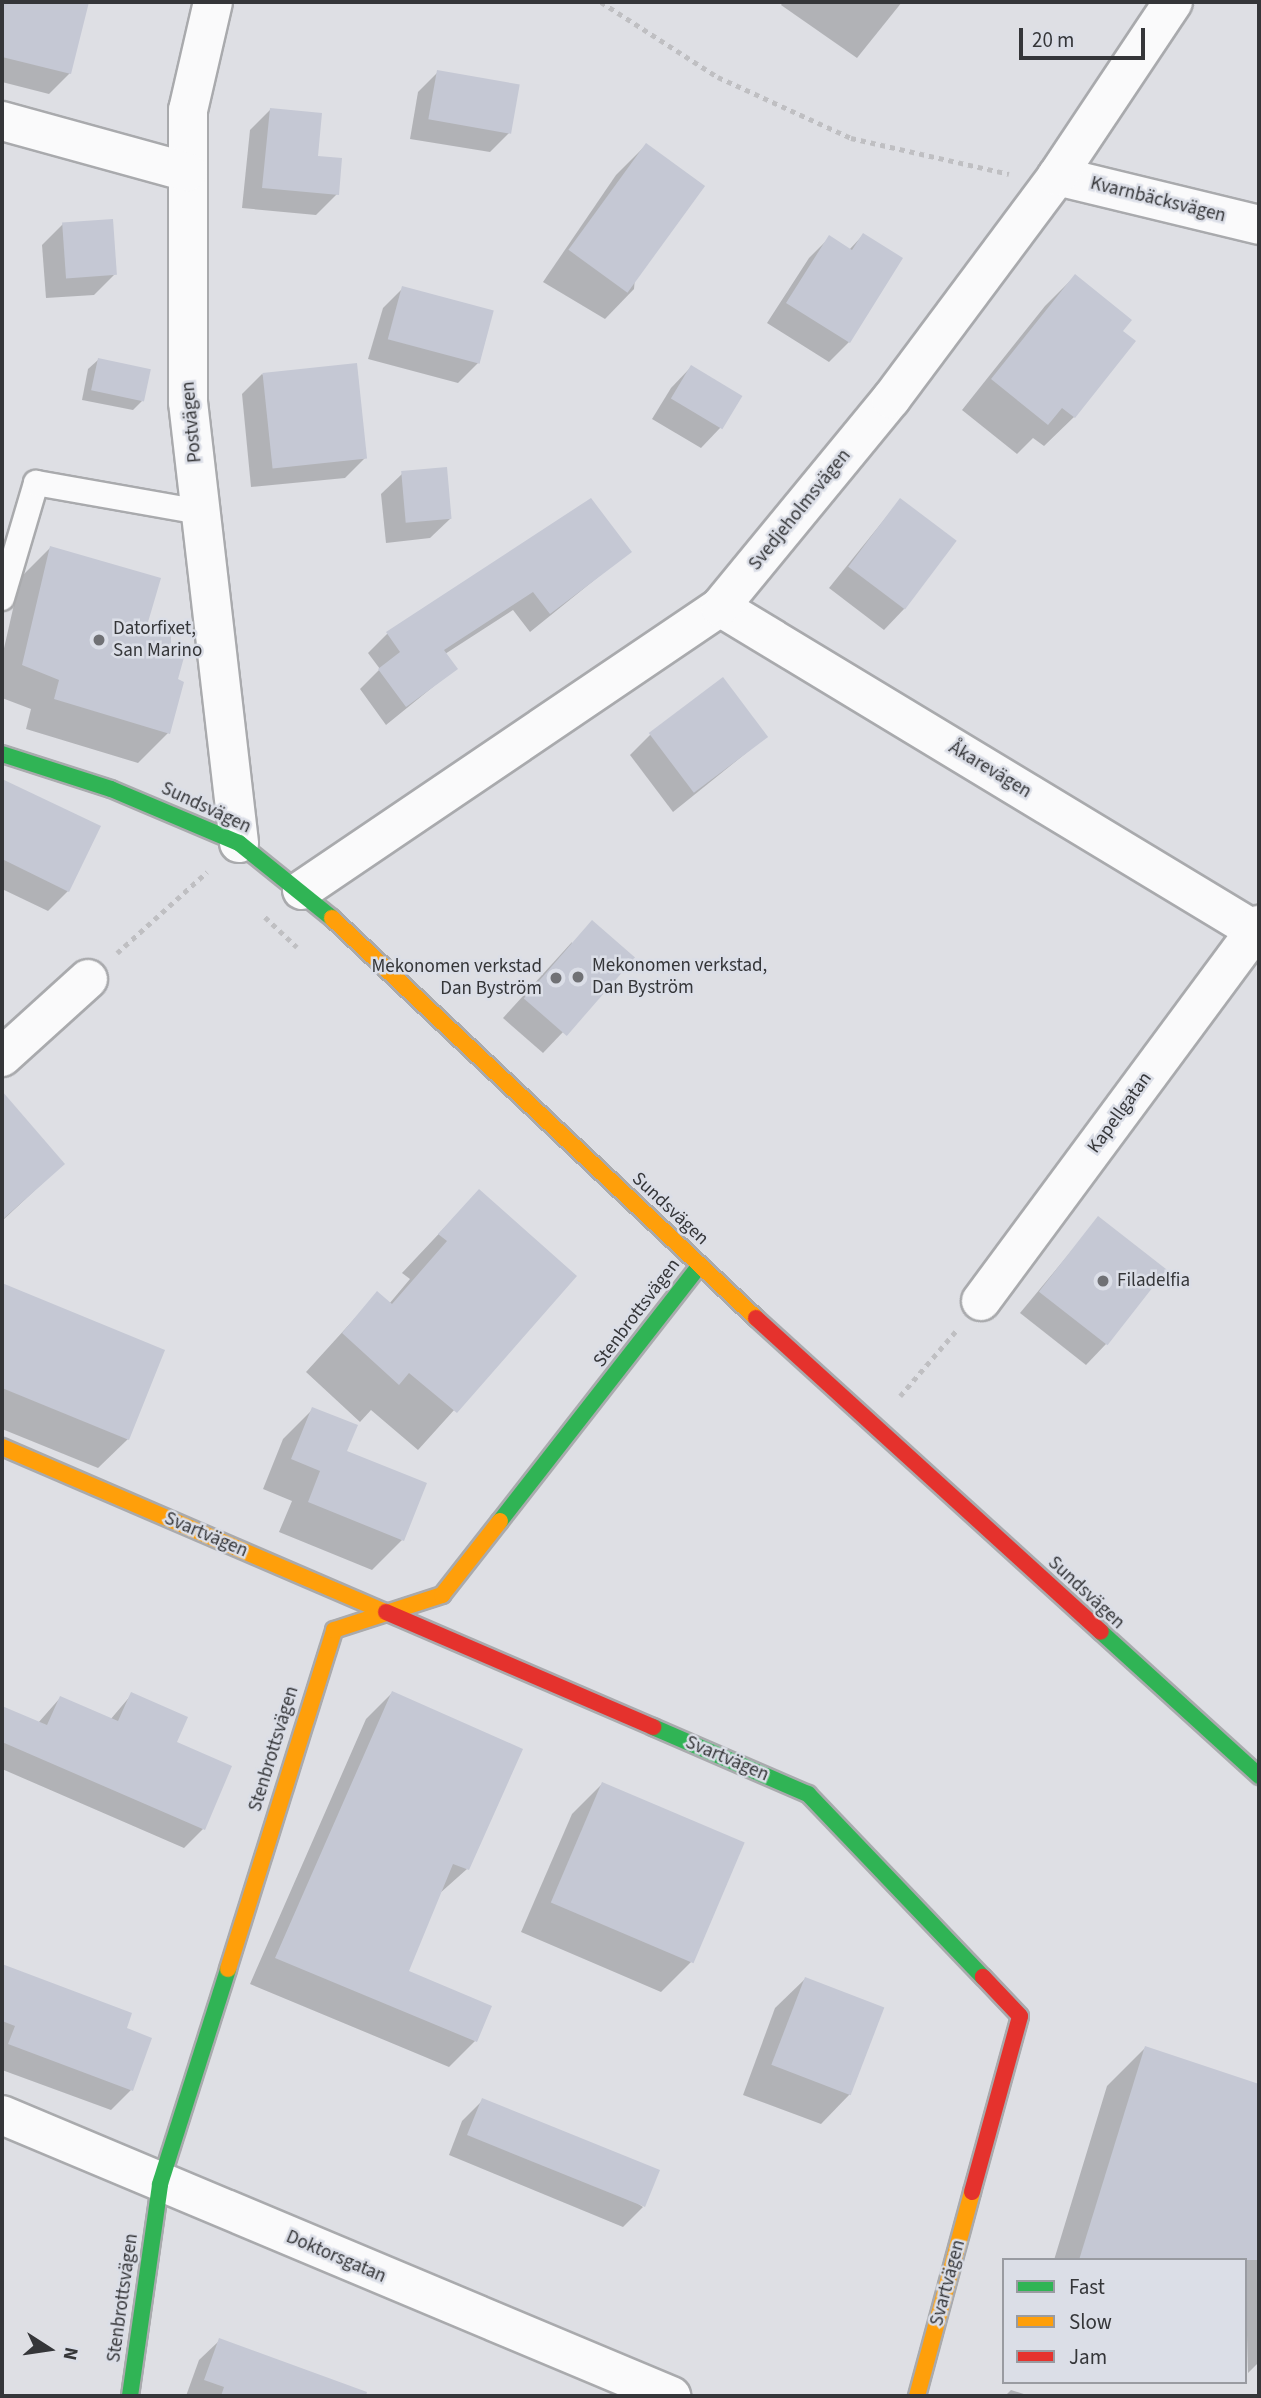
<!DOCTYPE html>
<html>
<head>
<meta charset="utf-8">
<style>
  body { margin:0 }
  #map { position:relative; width:1261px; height:2398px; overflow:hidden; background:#dedfe4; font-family:"Source Sans 3",sans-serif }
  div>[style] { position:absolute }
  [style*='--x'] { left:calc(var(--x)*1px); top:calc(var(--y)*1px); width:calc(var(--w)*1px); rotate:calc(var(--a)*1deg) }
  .shadow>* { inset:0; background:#0003 }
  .building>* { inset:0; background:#c5c8d4; transform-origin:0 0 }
  .path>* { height:4.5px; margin-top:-2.25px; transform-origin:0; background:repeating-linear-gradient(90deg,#bfbfc2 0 5px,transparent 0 10px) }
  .roads { filter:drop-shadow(2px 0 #a9aaad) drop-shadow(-2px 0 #a9aaad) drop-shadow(0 2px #a9aaad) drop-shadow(0 -2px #a9aaad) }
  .lane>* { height:24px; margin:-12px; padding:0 12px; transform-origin:12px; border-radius:12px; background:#fafafb }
  .street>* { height:38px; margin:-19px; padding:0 19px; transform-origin:19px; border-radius:19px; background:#fafafb }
  .fast>* { height:16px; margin:-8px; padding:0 8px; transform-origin:8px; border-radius:8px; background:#30b455 }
  .slow>* { height:16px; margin:-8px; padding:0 8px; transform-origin:8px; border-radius:8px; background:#ff9f0a }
  .jam>* { height:16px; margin:-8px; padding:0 8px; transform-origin:8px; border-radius:8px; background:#e5322d }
  .dots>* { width:19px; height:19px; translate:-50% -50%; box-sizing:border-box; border:4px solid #dbdee7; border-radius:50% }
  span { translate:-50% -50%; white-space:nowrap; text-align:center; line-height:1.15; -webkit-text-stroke:5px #dbdee7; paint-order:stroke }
  .street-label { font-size:19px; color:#353639 }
  .poi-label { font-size:19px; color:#353639 }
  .left { translate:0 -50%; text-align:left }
  .right { translate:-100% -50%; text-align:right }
  .frame { position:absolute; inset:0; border:4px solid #353639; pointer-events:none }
  .legend { position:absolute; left:1002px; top:2258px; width:245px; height:126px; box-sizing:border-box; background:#dbdee7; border:2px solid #999ba1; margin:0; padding:9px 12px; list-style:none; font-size:21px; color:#353639 }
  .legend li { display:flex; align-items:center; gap:14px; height:35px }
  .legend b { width:35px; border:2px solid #999ba1 }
  .north { position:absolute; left:14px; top:2314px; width:70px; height:70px; -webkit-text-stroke:5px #dbdee7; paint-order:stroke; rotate:102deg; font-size:19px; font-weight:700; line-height:28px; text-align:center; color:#353639 }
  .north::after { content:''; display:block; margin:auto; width:24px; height:32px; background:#353639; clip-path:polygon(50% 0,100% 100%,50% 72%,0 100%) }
  .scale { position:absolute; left:1019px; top:28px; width:126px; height:32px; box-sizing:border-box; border:4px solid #353639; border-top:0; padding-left:9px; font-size:21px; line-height:24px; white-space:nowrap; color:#353639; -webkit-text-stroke:5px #dbdee7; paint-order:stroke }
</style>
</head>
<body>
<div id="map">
  <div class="shadow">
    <i style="clip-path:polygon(2px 2px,87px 2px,70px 73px,49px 94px,2px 82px)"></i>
    <i style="clip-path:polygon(783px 2px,902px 2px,857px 58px,781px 5px)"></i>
    <i style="clip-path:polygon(438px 72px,510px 132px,490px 152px,410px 139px,418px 92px)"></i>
    <i style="clip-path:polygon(270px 110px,316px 158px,337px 194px,316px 215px,242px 208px,250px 130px)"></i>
    <i style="clip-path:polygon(646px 145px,634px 289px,605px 319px,543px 282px,616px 175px)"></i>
    <i style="clip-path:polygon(63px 224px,115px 274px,94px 295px,46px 298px,42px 245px)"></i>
    <i style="clip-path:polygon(863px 235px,849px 342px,829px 362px,767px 323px,809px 258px,830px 237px,849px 250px)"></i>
    <i style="clip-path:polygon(1075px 276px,1074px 417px,1044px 446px,1033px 438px,1017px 454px,962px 410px,1045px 306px)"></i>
    <i style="clip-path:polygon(403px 288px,478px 363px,458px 383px,368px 359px,383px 308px)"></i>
    <i style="clip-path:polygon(98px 360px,143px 400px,133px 410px,82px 400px,88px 369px)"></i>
    <i style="clip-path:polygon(691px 367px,721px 427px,701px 448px,652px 419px,671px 388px)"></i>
    <i style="clip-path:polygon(262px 374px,365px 458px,345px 478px,251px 487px,242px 394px)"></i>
    <i style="clip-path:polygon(402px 474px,451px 518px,430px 538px,386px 543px,381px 494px)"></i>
    <i style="clip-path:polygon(900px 500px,904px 609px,884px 630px,829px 588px)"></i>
    <i style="clip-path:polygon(50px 548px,144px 630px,176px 680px,168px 733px,138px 763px,26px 729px,31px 709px,2px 698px,2px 657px,20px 578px)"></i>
    <i style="clip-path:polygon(629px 552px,530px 632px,513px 610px,445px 654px,455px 669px,386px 725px,360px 689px,380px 669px,368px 653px,387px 634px)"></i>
    <i style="clip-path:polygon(650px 735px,766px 737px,673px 812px,630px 755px)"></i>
    <i style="clip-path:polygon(3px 782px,68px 891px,48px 911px,2px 889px)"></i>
    <i style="clip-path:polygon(572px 942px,563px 1032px,543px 1053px,503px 1018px)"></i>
    <i style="clip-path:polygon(16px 1109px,63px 1164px,2px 1221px,2px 1121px)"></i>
    <i style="clip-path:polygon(479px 1191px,575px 1276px,418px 1450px,371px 1410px,360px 1422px,306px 1372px,377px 1294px,389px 1304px,410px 1279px,402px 1273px)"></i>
    <i style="clip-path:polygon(1098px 1219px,1106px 1344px,1086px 1365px,1020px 1313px)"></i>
    <i style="clip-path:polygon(2px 1285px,163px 1351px,128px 1439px,98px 1468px,2px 1429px)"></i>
    <i style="clip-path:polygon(313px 1409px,402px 1540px,372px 1570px,279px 1532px,292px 1501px,263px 1489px,283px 1439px)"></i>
    <i style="clip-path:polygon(392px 1693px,467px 1869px,439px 1894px,406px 1972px,489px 2007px,475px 2041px,449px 2067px,250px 1984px,366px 1719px)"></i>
    <i style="clip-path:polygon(132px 1694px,175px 1743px,203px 1829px,184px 1848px,2px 1769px,2px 1707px,38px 1723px,60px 1698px,110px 1720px)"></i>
    <i style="clip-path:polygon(602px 1784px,691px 1962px,661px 1992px,521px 1932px,572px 1814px)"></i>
    <i style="clip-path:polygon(2px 1966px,124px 2029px,131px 2090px,111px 2110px,2px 2070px)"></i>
    <i style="clip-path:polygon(805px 1979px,883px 2008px,850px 2094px,821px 2124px,743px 2095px,775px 2008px)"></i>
    <i style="clip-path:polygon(1145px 2048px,1259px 2086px,1259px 2362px,1248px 2373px,1245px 2260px,1054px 2260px,1107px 2086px)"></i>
    <i style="clip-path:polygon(483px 2100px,643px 2207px,623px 2227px,449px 2155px,462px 2121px)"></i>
    <i style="clip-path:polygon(220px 2340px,321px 2377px,313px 2396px,186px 2396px,199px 2360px)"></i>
    <i style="clip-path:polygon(1011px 2390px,1030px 2396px,1005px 2396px)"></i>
  </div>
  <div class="building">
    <i style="clip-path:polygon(2px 2px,89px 2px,71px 74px,2px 57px)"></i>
    <i style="left:437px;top:70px;width:84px;height:50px;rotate:10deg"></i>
    <i style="clip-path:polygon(270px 108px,322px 113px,318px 156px,342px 158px,339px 195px,262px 188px)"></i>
    <i style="left:646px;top:143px;width:73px;height:132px;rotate:36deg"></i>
    <i style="left:113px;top:219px;width:56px;height:51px;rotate:86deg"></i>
    <i style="clip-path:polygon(863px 233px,903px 258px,850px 343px,786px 303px,829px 235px,852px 250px)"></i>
    <i style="clip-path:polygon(1075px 274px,1132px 320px,1123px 331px,1136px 341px,1075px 418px,1062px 408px,1048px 425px,991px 379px)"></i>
    <i style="left:402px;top:286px;width:95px;height:55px;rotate:15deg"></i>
    <i style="left:98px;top:358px;width:54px;height:33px;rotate:12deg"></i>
    <i style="left:357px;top:363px;width:96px;height:95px;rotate:84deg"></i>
    <i style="left:691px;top:365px;width:60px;height:39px;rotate:31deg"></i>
    <i style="left:447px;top:467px;width:52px;height:46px;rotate:85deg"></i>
    <i style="clip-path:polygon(591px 498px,632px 552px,550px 614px,533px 592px,444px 650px,458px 669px,406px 707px,378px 669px,400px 652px,386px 632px)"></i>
    <i style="left:900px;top:498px;width:71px;height:86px;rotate:37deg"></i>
    <i style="clip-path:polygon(50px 546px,161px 578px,146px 629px,171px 636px,171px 645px,186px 650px,178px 679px,184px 682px,170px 734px,54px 699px,59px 680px,22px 665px)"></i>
    <i style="left:723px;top:677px;width:75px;height:93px;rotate:53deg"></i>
    <i style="clip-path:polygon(2px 779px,101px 826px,69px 892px,2px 859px)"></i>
    <i style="left:592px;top:920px;width:57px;height:104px;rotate:41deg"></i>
    <i style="clip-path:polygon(2px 1091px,65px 1164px,2px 1220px)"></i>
    <i style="clip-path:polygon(479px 1189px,577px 1276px,457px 1413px,409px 1373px,399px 1385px,342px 1333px,377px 1291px,392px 1304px,447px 1241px,438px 1234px)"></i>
    <i style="left:1098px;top:1216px;width:87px;height:96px;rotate:38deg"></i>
    <i style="clip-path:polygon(2px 1283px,165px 1350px,129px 1440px,2px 1388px)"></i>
    <i style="clip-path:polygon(312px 1407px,358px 1425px,347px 1451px,427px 1483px,404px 1541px,308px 1502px,320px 1471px,291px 1459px)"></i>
    <i style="clip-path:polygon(392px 1691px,523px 1749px,469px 1870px,453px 1864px,409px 1971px,492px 2006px,477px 2042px,275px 1958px)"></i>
    <i style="clip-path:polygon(131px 1692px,188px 1717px,177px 1742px,232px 1766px,205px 1830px,2px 1742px,2px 1706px,47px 1725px,60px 1696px,118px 1721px)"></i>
    <i style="left:602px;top:1782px;width:155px;height:131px;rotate:23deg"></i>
    <i style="clip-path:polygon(2px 1964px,132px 2013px,127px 2028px,152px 2038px,133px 2091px,8px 2044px,15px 2026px,2px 2021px)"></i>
    <i style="left:805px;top:1977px;width:85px;height:94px;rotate:21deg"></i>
    <i style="clip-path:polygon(1145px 2046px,1259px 2084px,1259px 2260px,1079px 2260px)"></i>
    <i style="left:482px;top:2098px;width:192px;height:40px;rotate:22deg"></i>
    <i style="clip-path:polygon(219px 2338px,367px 2392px,366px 2396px,221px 2396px,224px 2387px,204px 2380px)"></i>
  </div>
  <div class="path">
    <i style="--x:601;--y:2;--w:139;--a:32.7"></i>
    <i style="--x:718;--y:77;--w:146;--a:24.6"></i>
    <i style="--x:851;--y:138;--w:162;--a:12.8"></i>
    <i style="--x:265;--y:917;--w:44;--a:43.2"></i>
    <i style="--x:117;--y:953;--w:121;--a:-42"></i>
    <i style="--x:900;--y:1396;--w:86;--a:-49.3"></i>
  </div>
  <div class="roads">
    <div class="lane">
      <i style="--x:2;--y:598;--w:120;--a:-73.5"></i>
      <i style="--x:36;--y:483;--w:167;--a:10"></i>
    </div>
    <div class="street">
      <i style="--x:213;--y:2;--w:111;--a:103"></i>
      <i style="--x:188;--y:110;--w:292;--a:90"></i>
      <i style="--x:188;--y:402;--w:444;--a:83.4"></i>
      <i style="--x:2;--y:121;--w:192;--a:15.4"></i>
      <i style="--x:1057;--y:176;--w:208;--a:13.6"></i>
      <i style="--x:720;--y:607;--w:630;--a:31.17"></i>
      <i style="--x:302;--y:890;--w:505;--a:-34.1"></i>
      <i style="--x:720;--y:607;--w:269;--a:-50.6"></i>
      <i style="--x:891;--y:399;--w:278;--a:-53.3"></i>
      <i style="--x:1057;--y:176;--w:209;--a:-56.3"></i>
      <i style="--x:2;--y:1057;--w:116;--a:-42.2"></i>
      <i style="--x:981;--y:1301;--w:468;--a:-53.5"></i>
      <i style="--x:2;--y:2115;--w:726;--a:22.78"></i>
    </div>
    <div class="fast">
      <i style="--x:2;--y:754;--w:114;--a:17.8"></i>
      <i style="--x:111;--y:789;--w:139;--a:22.9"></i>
      <i style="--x:239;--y:843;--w:119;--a:38.9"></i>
      <i style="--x:500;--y:1521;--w:323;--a:-52"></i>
      <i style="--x:1101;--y:1632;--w:214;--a:42.3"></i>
      <i style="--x:653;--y:1727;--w:169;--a:23.4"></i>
      <i style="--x:808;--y:1794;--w:253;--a:46.3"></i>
      <i style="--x:130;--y:2396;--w:214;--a:-81.9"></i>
      <i style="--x:160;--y:2184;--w:225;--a:-72.4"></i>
    </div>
    <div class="slow">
      <i style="--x:332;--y:918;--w:583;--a:43.33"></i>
      <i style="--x:2;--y:1447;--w:418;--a:23.3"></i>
      <i style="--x:228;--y:1969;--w:355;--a:-72.6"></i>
      <i style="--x:334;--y:1630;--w:114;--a:-18"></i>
      <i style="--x:442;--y:1595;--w:94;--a:-51.9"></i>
      <i style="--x:917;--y:2396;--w:211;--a:-74.9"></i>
    </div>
    <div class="jam">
      <i style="--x:756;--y:1318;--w:466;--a:42.3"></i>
      <i style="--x:386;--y:1612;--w:291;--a:23.3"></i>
      <i style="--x:972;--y:2192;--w:182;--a:-74.7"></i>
      <i style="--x:1020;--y:2016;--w:54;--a:-133.5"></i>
    </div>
  </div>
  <div class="dots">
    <i style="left:99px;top:640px;background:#707175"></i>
    <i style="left:578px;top:977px;background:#707175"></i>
    <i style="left:556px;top:978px;background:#707175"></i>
    <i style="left:1103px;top:1281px;background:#707175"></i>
  </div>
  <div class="street-label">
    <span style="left:1158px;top:200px;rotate:14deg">Kvarnbäcksvägen</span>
    <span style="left:192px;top:422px;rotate:-95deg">Postvägen</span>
    <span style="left:800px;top:510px;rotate:-51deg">Svedjeholmsvägen</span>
    <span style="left:990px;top:770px;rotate:31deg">Åkarevägen</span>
    <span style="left:206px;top:808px;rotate:25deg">Sundsvägen</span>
    <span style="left:1120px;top:1113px;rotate:-54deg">Kapellgatan</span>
    <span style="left:670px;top:1209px;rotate:43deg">Sundsvägen</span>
    <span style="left:637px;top:1313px;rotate:-53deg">Stenbrottsvägen</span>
    <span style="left:206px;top:1535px;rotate:23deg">Svartvägen</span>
    <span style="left:1086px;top:1593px;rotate:43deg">Sundsvägen</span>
    <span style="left:274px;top:1749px;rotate:-73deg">Stenbrottsvägen</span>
    <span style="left:727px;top:1759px;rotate:23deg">Svartvägen</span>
    <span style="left:336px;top:2257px;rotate:23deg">Doktorsgatan</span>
    <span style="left:948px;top:2283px;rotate:-75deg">Svartvägen</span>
    <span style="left:123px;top:2298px;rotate:-82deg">Stenbrottsvägen</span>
  </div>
  <div class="poi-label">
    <span class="left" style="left:113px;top:640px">Datorfixet,<br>San Marino</span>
    <span class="left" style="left:592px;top:977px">Mekonomen verkstad,<br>Dan Byström</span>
    <span class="right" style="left:542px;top:978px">Mekonomen verkstad<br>Dan Byström</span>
    <span class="left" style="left:1117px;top:1281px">Filadelfia</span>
  </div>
  <div class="frame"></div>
  <ul class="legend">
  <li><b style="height:9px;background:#30b455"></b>Fast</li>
  <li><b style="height:9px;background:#ff9f0a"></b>Slow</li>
  <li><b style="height:9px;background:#e5322d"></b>Jam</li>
  </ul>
  <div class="north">N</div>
  <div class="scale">20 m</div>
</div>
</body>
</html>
